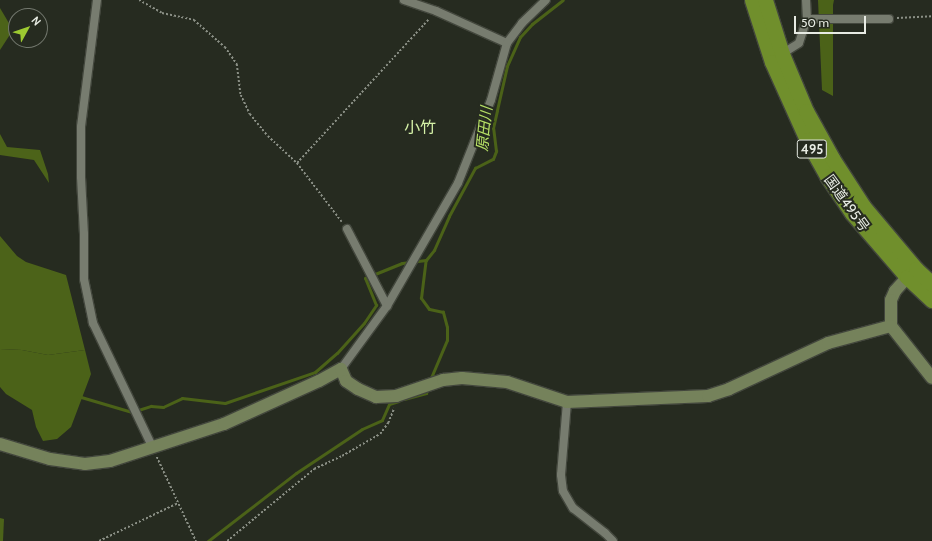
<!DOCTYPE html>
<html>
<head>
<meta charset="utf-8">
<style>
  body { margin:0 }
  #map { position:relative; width:932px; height:541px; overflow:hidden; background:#262b20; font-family:Cabin,"Noto Sans JP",sans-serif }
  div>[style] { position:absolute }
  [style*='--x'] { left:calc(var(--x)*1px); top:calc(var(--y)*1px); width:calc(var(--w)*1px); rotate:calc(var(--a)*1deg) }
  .forest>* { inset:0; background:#4c6319 }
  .water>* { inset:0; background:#4b6218 }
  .stream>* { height:3px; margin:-1.5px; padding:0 1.5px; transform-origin:1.5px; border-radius:1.5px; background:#4b6218 }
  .path>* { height:1.5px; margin-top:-0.75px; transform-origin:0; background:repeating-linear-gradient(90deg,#8a8f85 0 2px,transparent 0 4px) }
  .roads { filter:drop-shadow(1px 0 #43473d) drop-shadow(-1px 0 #43473d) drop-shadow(0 1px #43473d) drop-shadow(0 -1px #43473d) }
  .street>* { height:8px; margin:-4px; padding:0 4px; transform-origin:4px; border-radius:4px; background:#777c6f }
  .secondary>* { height:12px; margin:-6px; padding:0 6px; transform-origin:6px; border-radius:6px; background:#75825b }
  .highway>* { height:15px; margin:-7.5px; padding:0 7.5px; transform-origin:7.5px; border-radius:7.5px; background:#708f2c }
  span { translate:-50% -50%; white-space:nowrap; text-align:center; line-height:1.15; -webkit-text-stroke:4px #262b20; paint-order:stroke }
  .shield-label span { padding:1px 3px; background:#262b20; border:1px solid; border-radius:3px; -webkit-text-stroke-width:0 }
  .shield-label { font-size:13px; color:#e7ebe3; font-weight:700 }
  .street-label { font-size:14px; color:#e7ebe3 }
  .water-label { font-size:15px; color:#b7e166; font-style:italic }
  .quarter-label { font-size:16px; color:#d4f1a7 }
  .north { position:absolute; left:8px; top:8px; width:40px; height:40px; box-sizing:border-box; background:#262b20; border:1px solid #73786e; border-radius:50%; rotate:50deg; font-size:11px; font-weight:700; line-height:16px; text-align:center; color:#e7ebe3 }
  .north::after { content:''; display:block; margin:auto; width:14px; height:18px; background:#9dca31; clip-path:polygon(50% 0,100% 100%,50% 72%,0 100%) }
  .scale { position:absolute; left:794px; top:16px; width:72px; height:18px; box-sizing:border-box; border:2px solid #e7ebe3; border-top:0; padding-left:5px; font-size:12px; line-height:14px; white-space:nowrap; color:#e7ebe3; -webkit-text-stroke:3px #262b20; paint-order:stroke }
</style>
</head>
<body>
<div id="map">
  <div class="forest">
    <i style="clip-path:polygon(0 8px,13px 30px,0 50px)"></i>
    <i style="clip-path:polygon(0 134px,7px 147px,40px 150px,48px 174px,49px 183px,34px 160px,0 155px)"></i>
    <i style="clip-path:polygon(0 236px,17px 256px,26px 262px,66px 275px,85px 350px,48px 355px,22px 350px,0 349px)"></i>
    <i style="clip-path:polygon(0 518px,4px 519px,3px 541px,0 541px)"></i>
  </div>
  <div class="water">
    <i style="clip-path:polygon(818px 0,834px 0,833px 5px,833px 96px,822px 90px)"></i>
    <i style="clip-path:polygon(0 349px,22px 350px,48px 355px,85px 350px,91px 374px,71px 427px,57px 439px,43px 441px,36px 427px,32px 410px,6px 394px,0 387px)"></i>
  </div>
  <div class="stream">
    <i style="--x:430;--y:380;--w:43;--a:-67"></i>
    <i style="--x:447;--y:340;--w:13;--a:-90"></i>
    <i style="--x:447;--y:327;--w:16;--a:-105"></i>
    <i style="--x:443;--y:312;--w:14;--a:-168"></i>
    <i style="--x:429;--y:309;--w:14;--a:-126"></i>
    <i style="--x:421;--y:298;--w:38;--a:-83"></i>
    <i style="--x:426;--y:260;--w:13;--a:-51"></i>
    <i style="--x:434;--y:250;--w:37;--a:-66"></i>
    <i style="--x:449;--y:216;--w:55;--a:-61.6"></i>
    <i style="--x:475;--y:168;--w:20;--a:-27"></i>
    <i style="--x:493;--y:159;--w:9;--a:-69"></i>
    <i style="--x:496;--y:151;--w:23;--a:-97"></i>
    <i style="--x:493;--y:128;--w:18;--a:-77"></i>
    <i style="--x:497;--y:110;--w:45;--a:-77.2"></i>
    <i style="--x:507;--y:66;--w:32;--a:-66"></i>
    <i style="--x:520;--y:37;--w:18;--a:-47"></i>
    <i style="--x:532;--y:24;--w:39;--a:-38"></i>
    <i style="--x:81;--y:397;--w:53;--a:16.4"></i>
    <i style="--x:132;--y:412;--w:20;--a:-18"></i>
    <i style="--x:151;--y:406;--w:12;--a:5"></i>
    <i style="--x:163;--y:407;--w:21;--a:-25"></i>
    <i style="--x:182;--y:398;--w:43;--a:6.6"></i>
    <i style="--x:225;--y:403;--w:95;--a:-19"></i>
    <i style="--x:315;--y:372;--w:29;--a:-41"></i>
    <i style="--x:337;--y:353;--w:40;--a:-48"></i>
    <i style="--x:364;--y:323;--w:22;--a:-56"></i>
    <i style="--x:376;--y:305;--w:29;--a:-112"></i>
    <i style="--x:365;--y:278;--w:40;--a:-22"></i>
    <i style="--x:402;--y:263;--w:24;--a:-7"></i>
    <i style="--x:404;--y:399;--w:23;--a:-15"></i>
    <i style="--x:426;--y:393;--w:4;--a:-76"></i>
    <i style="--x:208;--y:541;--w:111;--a:-37.7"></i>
    <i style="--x:296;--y:473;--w:79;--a:-33.7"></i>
    <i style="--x:362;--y:429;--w:22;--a:-24"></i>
    <i style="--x:382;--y:420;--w:17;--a:-66"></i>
    <i style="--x:389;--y:404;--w:10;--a:-17"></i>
  </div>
  <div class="path">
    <i style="--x:139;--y:0;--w:26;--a:29"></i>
    <i style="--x:162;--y:13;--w:33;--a:12"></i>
    <i style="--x:194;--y:20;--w:41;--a:41.1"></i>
    <i style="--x:225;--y:47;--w:21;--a:55"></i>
    <i style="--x:237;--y:64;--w:31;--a:83"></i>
    <i style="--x:241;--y:95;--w:21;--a:65"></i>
    <i style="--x:250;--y:114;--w:28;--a:51"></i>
    <i style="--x:268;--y:136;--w:40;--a:43"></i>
    <i style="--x:297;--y:163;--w:74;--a:52.7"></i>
    <i style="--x:897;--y:18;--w:35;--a:-3"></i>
    <i style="--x:297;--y:163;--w:195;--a:-47.5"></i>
    <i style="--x:157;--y:457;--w:93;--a:65.1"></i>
    <i style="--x:99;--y:541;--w:88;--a:-25.7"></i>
    <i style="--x:227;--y:541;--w:113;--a:-39.6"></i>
    <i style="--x:314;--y:469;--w:31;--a:-25"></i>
    <i style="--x:342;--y:456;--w:44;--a:-30.1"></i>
    <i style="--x:380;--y:434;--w:14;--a:-54"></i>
    <i style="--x:388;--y:423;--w:16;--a:-68"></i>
  </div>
  <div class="roads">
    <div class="street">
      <i style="--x:97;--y:0;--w:128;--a:97.2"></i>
      <i style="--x:81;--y:127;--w:50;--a:90"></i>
      <i style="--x:81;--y:177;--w:57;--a:87"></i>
      <i style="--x:84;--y:234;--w:45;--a:90"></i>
      <i style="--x:84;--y:279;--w:45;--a:78.4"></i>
      <i style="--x:93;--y:323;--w:139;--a:64.4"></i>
      <i style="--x:404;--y:0;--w:34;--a:19"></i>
      <i style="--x:436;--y:11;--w:78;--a:24.3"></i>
      <i style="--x:807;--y:19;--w:82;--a:0"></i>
      <i style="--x:780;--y:55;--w:22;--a:-32"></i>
      <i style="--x:799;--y:43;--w:25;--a:-72"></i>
      <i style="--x:807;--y:19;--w:19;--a:-93"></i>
      <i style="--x:347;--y:229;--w:87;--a:62.5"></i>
      <i style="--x:341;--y:369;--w:78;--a:-53.9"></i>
      <i style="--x:387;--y:306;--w:142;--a:-60"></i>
      <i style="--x:458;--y:183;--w:89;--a:-68.3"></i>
      <i style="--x:491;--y:100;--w:59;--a:-74.3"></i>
      <i style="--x:507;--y:43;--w:25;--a:-53"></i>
      <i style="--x:522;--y:23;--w:33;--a:-44"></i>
      <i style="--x:567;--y:402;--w:73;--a:94.7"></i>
      <i style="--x:561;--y:475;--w:16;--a:83"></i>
      <i style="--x:563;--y:491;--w:20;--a:60"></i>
      <i style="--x:573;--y:508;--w:41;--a:38"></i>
      <i style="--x:605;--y:533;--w:11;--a:45"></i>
    </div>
    <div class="secondary">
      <i style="--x:913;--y:271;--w:27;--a:132"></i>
      <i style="--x:895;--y:291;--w:10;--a:114"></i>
      <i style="--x:891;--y:300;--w:26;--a:90"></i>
      <i style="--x:891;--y:326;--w:66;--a:51.7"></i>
      <i style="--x:0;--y:444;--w:52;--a:16.7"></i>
      <i style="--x:50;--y:459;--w:35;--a:8"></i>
      <i style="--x:85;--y:464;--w:25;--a:-7"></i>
      <i style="--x:110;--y:461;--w:120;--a:-18"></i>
      <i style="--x:224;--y:424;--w:104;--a:-24.4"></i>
      <i style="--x:319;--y:381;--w:25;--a:-29"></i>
      <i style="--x:341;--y:369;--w:13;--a:67"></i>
      <i style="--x:346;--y:381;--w:14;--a:34"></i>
      <i style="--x:358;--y:389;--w:20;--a:24"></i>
      <i style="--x:376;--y:397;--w:20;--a:-3"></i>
      <i style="--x:396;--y:396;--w:50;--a:-18.8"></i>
      <i style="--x:443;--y:380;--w:19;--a:-6"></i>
      <i style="--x:462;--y:378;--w:45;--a:5.1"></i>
      <i style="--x:507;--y:382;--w:63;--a:18.4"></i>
      <i style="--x:567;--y:402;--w:141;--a:-2.4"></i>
      <i style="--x:708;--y:396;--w:22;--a:-18"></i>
      <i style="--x:729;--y:389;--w:109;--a:-24.9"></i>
      <i style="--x:828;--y:343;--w:65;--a:-15.1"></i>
    </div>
    <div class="highway">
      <i style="--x:752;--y:0;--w:65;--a:72.1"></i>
      <i style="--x:772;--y:62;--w:85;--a:65.8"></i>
      <i style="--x:807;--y:140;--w:41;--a:60.9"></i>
      <i style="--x:827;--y:176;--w:45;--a:56"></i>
      <i style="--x:852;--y:213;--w:84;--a:49.3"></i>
      <i style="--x:907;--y:277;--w:34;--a:43"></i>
      <i style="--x:765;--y:0;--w:57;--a:72.5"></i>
      <i style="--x:782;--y:54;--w:62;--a:67.2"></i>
      <i style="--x:806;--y:111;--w:54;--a:61"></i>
      <i style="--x:832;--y:158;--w:57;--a:57.1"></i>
      <i style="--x:863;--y:206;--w:82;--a:49.9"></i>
      <i style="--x:916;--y:269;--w:22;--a:43"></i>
    </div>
  </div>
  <div class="shield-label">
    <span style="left:812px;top:149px">495</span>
  </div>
  <div class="street-label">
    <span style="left:847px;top:203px;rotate:54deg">国道495号</span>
  </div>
  <div class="water-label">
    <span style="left:485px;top:129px;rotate:-84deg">原田川</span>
  </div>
  <div class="quarter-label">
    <span style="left:420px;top:128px">小竹</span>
  </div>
  <div class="north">N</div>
  <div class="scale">50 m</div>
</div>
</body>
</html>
